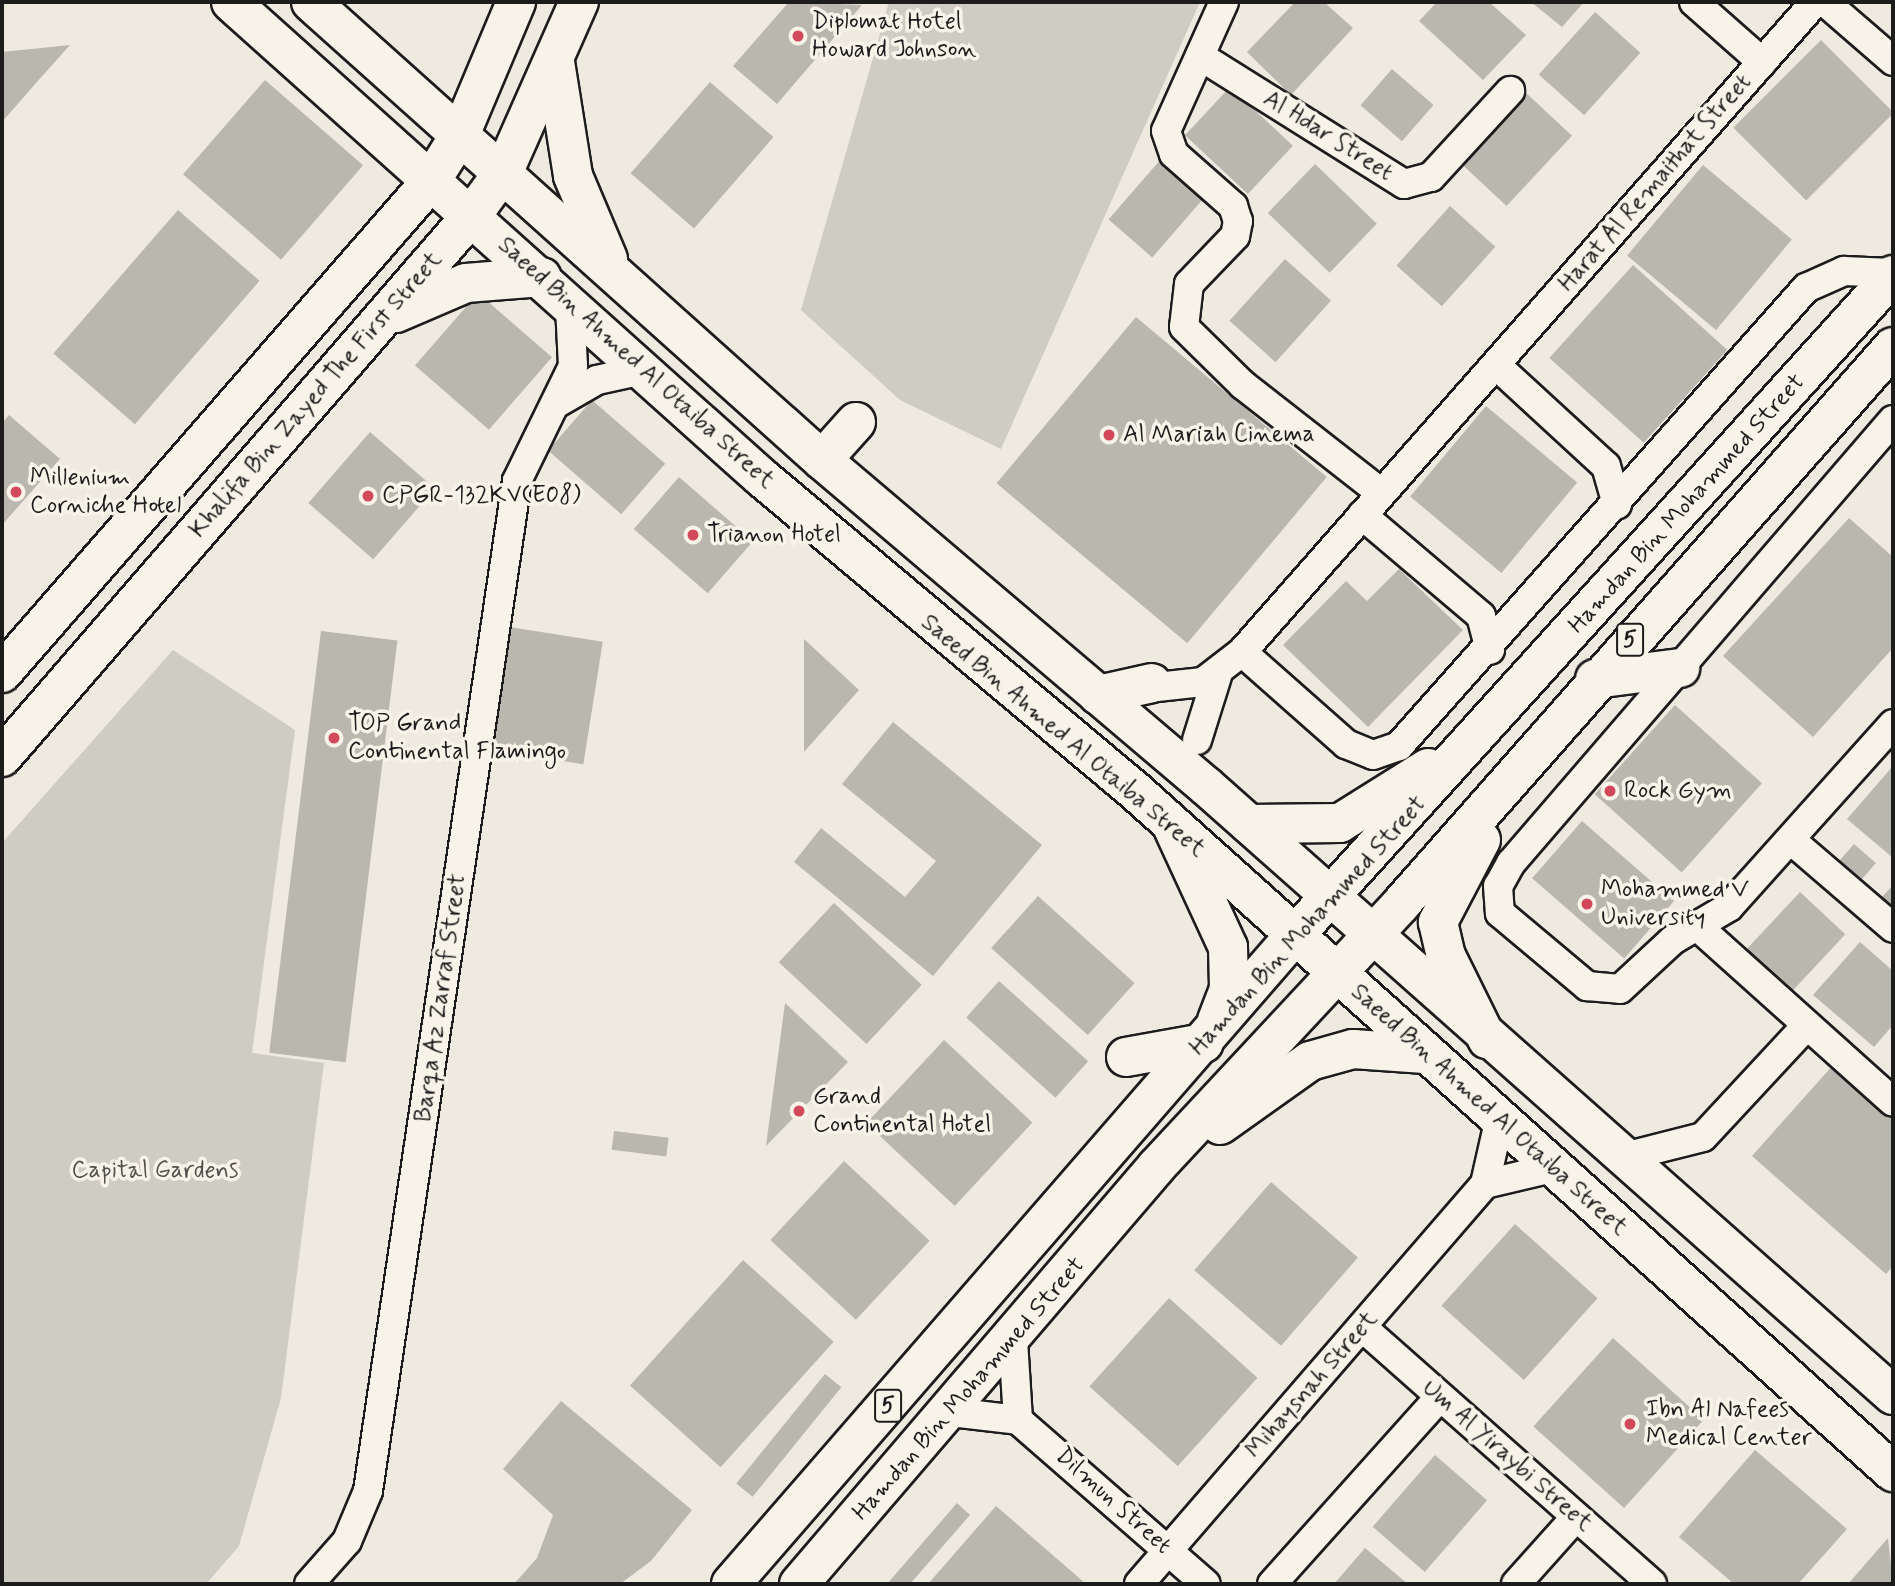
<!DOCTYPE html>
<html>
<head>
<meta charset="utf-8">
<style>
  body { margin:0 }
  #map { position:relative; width:1895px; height:1586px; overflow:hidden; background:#eeeae0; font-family:Mynerve,sans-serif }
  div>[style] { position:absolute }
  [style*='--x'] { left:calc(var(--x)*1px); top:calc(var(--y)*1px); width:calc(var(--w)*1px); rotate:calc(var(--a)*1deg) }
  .green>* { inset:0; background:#cfccc3 }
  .building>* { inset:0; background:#bab7af; transform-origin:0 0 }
  .roads { filter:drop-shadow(2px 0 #1c1c1c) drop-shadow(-2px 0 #1c1c1c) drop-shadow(0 2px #1c1c1c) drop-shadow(0 -2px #1c1c1c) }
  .street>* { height:28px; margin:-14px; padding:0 14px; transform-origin:14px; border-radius:14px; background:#f7f3e8 }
  .secondary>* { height:38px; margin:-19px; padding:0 19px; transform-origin:19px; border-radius:19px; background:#f7f3e8 }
  .primary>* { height:38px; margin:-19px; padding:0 19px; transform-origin:19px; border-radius:19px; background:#f7f3e8 }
  .dots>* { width:19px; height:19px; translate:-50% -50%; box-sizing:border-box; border:4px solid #f7f3e8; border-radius:50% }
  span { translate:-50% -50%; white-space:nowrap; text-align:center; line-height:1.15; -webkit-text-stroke:7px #f7f3e8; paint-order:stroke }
  .shield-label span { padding:2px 5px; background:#f7f3e8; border:2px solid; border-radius:5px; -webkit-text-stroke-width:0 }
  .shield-label { font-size:23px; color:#1c1c1c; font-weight:700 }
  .poi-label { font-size:24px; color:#1c1c1c }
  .left { translate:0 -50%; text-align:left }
  .street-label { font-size:24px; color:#1c1c1c }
  .park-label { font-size:24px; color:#52514e }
  .frame { position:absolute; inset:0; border:4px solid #1c1c1c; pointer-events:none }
</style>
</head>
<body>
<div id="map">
  <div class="green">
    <i style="clip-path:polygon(889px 2px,1200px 2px,1001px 449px,900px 400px,801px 310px)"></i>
    <i style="clip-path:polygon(173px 650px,295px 730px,252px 1053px,324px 1063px,281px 1398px,239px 1546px,206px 1584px,2px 1584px,2px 843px)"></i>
  </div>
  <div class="building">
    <i style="clip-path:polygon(789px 2px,862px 5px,777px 104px,733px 66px)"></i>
    <i style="clip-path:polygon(1295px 2px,1324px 2px,1353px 28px,1291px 95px,1247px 52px)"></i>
    <i style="clip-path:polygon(1437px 2px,1489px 2px,1526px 35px,1483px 80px,1419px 21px)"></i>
    <i style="clip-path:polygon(1531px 2px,1584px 2px,1562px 27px)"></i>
    <i style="left:1595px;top:12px;width:61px;height:84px;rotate:42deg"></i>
    <i style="left:1821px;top:40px;width:103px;height:124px;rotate:45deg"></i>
    <i style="clip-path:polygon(70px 45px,36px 83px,2px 122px,2px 52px)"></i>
    <i style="left:1392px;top:69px;width:55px;height:48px;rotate:41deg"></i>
    <i style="left:265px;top:80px;width:130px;height:125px;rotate:41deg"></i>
    <i style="left:710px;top:82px;width:84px;height:121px;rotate:41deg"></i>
    <i style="left:1230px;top:87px;width:86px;height:66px;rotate:43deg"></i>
    <i style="left:1523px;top:90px;width:67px;height:96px;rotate:43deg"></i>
    <i style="left:1161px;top:159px;width:58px;height:80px;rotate:41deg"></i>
    <i style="left:1315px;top:164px;width:86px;height:68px;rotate:44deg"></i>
    <i style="left:1703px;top:165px;width:116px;height:118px;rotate:40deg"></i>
    <i style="left:1450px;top:206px;width:61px;height:80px;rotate:42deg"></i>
    <i style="left:178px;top:210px;width:108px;height:190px;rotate:41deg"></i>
    <i style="left:1285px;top:259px;width:62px;height:83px;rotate:42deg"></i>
    <i style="left:1633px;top:265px;width:127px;height:125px;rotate:42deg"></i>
    <i style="left:478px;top:293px;width:98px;height:96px;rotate:41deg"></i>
    <i style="left:1136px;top:317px;width:249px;height:217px;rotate:40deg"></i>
    <i style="left:592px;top:400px;width:97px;height:67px;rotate:41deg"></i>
    <i style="left:1486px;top:406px;width:119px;height:118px;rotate:40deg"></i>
    <i style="clip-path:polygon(9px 415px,60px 459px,2px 525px,2px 423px)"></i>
    <i style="left:370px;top:432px;width:86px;height:94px;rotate:41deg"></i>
    <i style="left:679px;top:477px;width:98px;height:69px;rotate:41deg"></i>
    <i style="clip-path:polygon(1849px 518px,1893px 557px,1893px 648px,1813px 737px,1723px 656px)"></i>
    <i style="clip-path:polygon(1399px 569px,1463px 630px,1368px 727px,1283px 645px,1346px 581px,1367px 601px)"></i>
    <i style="left:503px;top:626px;width:101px;height:124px;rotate:9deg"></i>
    <i style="left:321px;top:631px;width:77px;height:425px;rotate:7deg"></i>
    <i style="clip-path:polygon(804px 639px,859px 690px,804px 752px)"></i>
    <i style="left:1675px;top:705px;width:117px;height:120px;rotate:42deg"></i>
    <i style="clip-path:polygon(893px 722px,1042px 845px,933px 976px,794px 862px,821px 828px,905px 897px,936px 861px,842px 784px)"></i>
    <i style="clip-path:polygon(1893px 766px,1893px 858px,1847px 819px)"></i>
    <i style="left:1582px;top:821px;width:122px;height:76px;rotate:41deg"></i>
    <i style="left:1854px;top:844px;width:29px;height:25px;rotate:41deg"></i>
    <i style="clip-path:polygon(1893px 885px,1893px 909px,1881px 898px)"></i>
    <i style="left:1800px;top:892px;width:62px;height:78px;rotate:43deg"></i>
    <i style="left:1038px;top:896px;width:130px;height:70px;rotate:42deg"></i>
    <i style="left:834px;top:903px;width:120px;height:81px;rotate:43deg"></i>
    <i style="clip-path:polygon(1860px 942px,1893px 971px,1893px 1025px,1874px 1047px,1813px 995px)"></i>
    <i style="left:999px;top:981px;width:120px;height:49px;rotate:42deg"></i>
    <i style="clip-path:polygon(785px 1003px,848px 1062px,766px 1146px)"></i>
    <i style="left:944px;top:1040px;width:121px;height:114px;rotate:43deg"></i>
    <i style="clip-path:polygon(1834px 1064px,1893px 1116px,1893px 1266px,1886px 1274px,1752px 1156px)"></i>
    <i style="left:614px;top:1131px;width:55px;height:19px;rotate:7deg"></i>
    <i style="left:844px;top:1161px;width:117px;height:108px;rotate:43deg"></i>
    <i style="left:1271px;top:1182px;width:115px;height:117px;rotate:41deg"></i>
    <i style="left:1515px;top:1224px;width:111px;height:110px;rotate:42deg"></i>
    <i style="left:743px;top:1260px;width:122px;height:169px;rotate:42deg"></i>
    <i style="left:1169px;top:1298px;width:119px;height:119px;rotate:42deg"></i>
    <i style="left:1613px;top:1338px;width:122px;height:119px;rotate:42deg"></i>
    <i style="left:825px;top:1374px;width:21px;height:141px;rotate:39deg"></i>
    <i style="clip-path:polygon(561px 1401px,692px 1510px,651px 1561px,620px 1584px,514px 1584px,537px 1558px,553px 1515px,503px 1469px)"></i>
    <i style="clip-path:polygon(1755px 1450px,1847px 1529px,1798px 1584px,1734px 1584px,1679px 1537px)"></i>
    <i style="left:1435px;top:1455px;width:69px;height:95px;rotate:41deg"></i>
    <i style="clip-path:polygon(957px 1503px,970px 1515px,910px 1584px,887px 1584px)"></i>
    <i style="clip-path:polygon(996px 1506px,1085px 1583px,1084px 1584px,928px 1584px)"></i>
    <i style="clip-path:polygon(1888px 1538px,1893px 1584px,1848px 1584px)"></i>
    <i style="clip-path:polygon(1365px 1548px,1408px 1584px,1334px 1584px)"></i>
  </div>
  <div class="roads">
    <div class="street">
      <i style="--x:1224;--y:2;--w:141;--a:114.2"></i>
      <i style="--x:1166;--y:131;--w:24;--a:71"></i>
      <i style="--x:1174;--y:154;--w:79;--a:41.4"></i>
      <i style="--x:1233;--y:206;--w:16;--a:72"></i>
      <i style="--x:1238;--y:221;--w:15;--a:101"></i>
      <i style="--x:1235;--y:236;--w:66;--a:133.8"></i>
      <i style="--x:1189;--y:284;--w:43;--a:96.6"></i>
      <i style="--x:1184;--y:327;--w:83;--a:44.5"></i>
      <i style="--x:1243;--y:385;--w:175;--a:38"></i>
      <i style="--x:1694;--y:2;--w:91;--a:41.4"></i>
      <i style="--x:1825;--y:2;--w:90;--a:40.9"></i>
      <i style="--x:1200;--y:56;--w:241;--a:32.1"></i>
      <i style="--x:1404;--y:184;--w:28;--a:-15"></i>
      <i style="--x:1431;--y:177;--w:117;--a:-47.4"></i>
      <i style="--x:1496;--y:365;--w:149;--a:42.6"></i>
      <i style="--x:1606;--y:466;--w:40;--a:74"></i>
      <i style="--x:557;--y:403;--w:46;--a:-29.9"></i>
      <i style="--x:597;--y:380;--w:47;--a:-12.3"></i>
      <i style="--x:1893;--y:420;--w:585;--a:130.77"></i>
      <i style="--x:1511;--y:863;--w:26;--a:119"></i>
      <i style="--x:1498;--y:886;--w:27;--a:86"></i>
      <i style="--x:1500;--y:913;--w:114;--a:40"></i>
      <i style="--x:1587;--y:986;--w:33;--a:5"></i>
      <i style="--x:1620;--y:989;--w:72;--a:-42.8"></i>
      <i style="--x:1673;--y:940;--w:65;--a:-30.5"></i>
      <i style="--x:1729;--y:907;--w:246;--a:-48.1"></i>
      <i style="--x:1362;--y:515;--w:156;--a:40.3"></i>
      <i style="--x:1481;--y:616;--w:35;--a:75"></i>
      <i style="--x:1242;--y:652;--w:139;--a:41.5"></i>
      <i style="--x:1346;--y:744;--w:29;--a:22"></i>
      <i style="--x:1373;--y:755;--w:28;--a:-19"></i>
      <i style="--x:1399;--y:746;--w:613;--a:-48.37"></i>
      <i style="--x:1806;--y:288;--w:42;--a:-24.1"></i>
      <i style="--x:1844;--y:271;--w:49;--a:2.3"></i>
      <i style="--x:1157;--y:687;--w:46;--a:-6.2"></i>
      <i style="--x:1203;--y:682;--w:49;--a:-37.6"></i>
      <i style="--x:1242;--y:652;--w:867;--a:-48.6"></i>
      <i style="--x:1197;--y:740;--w:67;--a:-72.6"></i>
      <i style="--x:1792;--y:841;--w:133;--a:40.7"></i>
      <i style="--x:1697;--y:926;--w:263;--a:41.9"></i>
      <i style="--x:1624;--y:1157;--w:81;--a:-14.2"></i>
      <i style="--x:1703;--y:1137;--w:151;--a:-47.1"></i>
      <i style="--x:1485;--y:1184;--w:69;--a:-13.4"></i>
      <i style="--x:1362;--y:1327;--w:387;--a:41.5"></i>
      <i style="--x:1013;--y:1340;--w:80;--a:86.4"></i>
      <i style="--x:951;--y:1412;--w:67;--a:6.8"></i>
      <i style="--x:1018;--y:1420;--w:249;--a:41.1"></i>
      <i style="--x:309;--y:1584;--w:57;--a:-48.5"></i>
      <i style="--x:347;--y:1541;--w:54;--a:-67.2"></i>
      <i style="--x:368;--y:1491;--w:1021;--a:-81.61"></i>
      <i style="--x:517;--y:481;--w:128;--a:-64"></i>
      <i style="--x:573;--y:366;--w:60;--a:-92.9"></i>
      <i style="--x:1139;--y:1584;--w:529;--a:-49.14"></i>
      <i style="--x:1485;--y:1184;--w:64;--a:-77.3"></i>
      <i style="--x:1272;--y:1584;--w:251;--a:-48.1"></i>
      <i style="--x:1516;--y:1584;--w:90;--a:-48.2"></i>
    </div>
    <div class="secondary">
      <i style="--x:231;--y:2;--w:712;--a:41.87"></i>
      <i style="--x:761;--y:477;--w:486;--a:40"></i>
      <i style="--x:1133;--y:789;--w:1022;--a:41.95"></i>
      <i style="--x:311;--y:2;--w:686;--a:41.87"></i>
      <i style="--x:822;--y:460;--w:504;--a:40.33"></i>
      <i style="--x:1206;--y:786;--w:918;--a:41.56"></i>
      <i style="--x:555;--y:62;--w:115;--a:81"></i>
      <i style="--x:573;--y:176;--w:90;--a:67.1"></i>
      <i style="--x:396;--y:313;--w:76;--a:-23.2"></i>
      <i style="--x:466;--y:283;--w:76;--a:-4.5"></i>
      <i style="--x:822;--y:460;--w:51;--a:-48.2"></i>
      <i style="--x:2;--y:673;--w:653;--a:-48.91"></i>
      <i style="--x:431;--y:181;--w:57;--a:-58"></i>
      <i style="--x:461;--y:133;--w:142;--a:-67.2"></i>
      <i style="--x:1098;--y:695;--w:55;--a:-12.5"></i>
      <i style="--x:2;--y:757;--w:717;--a:-49.07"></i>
      <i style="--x:472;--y:215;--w:54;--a:-54"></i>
      <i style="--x:504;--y:171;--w:185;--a:-66.1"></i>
    </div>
    <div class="primary">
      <i style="--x:1595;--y:679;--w:86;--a:-7.4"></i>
      <i style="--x:1249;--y:824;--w:91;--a:-0.6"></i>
      <i style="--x:1340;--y:823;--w:104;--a:-32"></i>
      <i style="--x:1173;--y:828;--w:131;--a:65.2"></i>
      <i style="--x:1228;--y:947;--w:42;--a:88.6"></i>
      <i style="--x:1229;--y:989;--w:34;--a:111"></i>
      <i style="--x:1481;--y:840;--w:93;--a:117.7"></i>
      <i style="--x:1438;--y:922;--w:35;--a:77"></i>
      <i style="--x:1446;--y:956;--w:93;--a:63.7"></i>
      <i style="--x:1126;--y:1057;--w:79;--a:-10.2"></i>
      <i style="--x:1220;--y:1125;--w:110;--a:-35.4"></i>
      <i style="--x:1310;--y:1061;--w:45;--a:-15.6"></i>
      <i style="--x:1353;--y:1049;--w:72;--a:4"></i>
      <i style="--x:731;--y:1584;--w:858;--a:-49.02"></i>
      <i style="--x:1294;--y:936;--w:892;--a:-47.82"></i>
      <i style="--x:799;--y:1584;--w:550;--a:-49.42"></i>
      <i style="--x:1157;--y:1166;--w:358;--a:-47"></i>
      <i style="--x:1401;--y:904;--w:743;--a:-48.55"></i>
    </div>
  </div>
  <div class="dots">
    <i style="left:798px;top:36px;background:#d1495b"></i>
    <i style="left:1109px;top:435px;background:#d1495b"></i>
    <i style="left:16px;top:492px;background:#d1495b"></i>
    <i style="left:368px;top:496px;background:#d1495b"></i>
    <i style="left:693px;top:535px;background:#d1495b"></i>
    <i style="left:334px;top:738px;background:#d1495b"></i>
    <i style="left:1610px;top:791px;background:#d1495b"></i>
    <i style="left:1587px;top:904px;background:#d1495b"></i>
    <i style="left:799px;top:1111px;background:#d1495b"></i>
    <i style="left:1630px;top:1424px;background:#d1495b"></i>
  </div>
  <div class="shield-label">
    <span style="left:1630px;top:640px">5</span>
    <span style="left:888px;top:1406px">5</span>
  </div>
  <div class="poi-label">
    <span class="left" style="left:812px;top:36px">Diplomat Hotel<br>Howard Johnson</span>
    <span class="left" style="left:1123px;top:435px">Al Mariah Cinema</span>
    <span class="left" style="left:30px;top:492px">Millenium<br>Corniche Hotel</span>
    <span class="left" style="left:382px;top:496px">CPGR-132KV(E08)</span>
    <span class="left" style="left:707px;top:535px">Trianon Hotel</span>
    <span class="left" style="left:348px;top:738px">TOP Grand<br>Continental Flamingo</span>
    <span class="left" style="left:1624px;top:791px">Rock Gym</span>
    <span class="left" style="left:1601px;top:904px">Mohammed V<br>University</span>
    <span class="left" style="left:813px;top:1111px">Grand<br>Continental Hotel</span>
    <span class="left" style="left:1646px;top:1424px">Ibn Al Nafees<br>Medical Center</span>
  </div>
  <div class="street-label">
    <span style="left:1328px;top:136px;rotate:32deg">Al Hdar Street</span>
    <span style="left:1655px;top:183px;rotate:-49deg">Harat Al Remaithat Street</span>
    <span style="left:636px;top:363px;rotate:42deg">Saeed Bin Ahmed Al Otaiba Street</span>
    <span style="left:316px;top:395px;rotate:-49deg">Khalifa Bin Zayed The First Street</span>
    <span style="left:1687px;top:504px;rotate:-48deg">Hamdan Bin Mohammed Street</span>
    <span style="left:1063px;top:736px;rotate:40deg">Saeed Bin Ahmed Al Otaiba Street</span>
    <span style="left:1308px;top:926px;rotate:-48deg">Hamdan Bin Mohammed Street</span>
    <span style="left:441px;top:998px;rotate:-82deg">Barqa Az Zarraf Street</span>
    <span style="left:1489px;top:1110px;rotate:42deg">Saeed Bin Ahmed Al Otaiba Street</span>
    <span style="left:1312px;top:1385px;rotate:-49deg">Mihaysnah Street</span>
    <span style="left:969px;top:1389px;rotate:-49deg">Hamdan Bin Mohammed Street</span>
    <span style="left:1507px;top:1456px;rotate:41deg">Um Al Yiraybi Street</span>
    <span style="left:1113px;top:1501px;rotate:42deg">Dilmun Street</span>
  </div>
  <div class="park-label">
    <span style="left:155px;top:1171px">Capital Gardens</span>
  </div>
  <div class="frame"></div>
</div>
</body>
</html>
